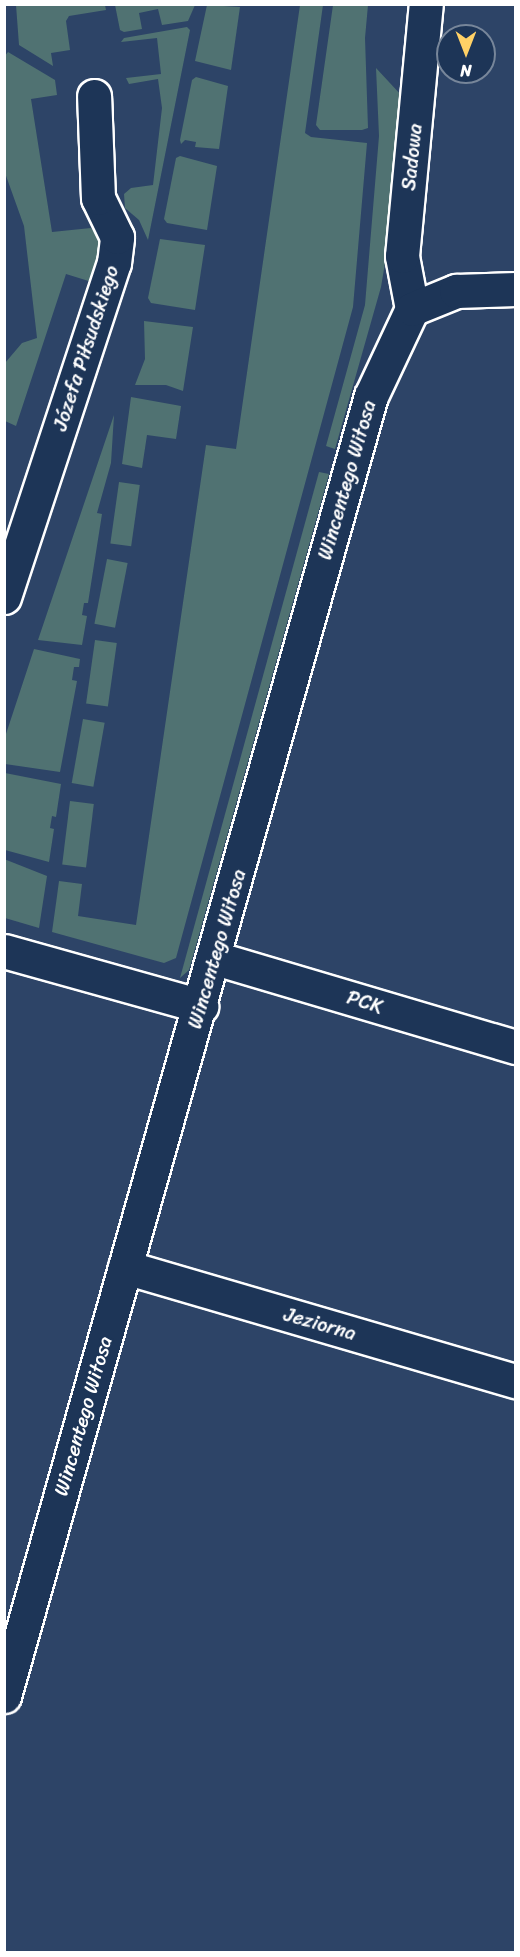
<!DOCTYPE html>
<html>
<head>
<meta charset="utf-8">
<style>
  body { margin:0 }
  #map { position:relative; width:520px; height:1957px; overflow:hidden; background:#2d4467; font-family:Sriracha,sans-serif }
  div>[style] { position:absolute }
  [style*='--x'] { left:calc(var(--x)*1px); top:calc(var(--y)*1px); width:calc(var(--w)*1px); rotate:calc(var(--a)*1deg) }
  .green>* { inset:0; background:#507272; transform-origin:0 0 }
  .roads { filter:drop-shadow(2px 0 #fff) drop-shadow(-2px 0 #fff) drop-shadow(0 2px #fff) drop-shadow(0 -2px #fff) }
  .minor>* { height:33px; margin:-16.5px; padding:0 16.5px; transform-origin:16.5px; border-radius:16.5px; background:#1d3557 }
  span { translate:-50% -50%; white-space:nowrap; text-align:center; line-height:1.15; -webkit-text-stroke:4.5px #1d3557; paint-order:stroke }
  .street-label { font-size:20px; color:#fff }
  .frame { position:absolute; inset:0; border:6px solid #fff; pointer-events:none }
  .north { position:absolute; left:436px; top:24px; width:60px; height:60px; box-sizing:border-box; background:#1d3557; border:2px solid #77869a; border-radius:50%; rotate:180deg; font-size:16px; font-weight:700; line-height:24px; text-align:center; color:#fff }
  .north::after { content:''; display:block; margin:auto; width:21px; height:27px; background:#ffd166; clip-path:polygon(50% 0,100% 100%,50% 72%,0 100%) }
</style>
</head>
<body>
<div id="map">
  <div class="green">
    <i style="clip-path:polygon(16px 5px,105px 5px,106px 10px,69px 16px,66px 21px,70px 50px,51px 53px,53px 66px,19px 45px)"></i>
    <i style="clip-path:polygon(115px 5px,115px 4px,195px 5px,188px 21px,162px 25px,158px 9px,139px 13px,142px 29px,124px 32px,120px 30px)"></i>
    <i style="clip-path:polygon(207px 5px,240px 7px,231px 70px,195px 61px)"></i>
    <i style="clip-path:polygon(300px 5px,323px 5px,305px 133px,311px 137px,367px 143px,353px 307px,176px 958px,164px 963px,52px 932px,57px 896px,59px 881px,82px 884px,78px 916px,136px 925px,206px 445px,236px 449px)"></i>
    <i style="clip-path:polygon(333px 5px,368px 5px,365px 38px,368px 128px,362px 130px,320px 130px,316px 125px)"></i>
    <i style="clip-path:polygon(187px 27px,190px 30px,148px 240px,139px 220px,125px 208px,124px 194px,131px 188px,153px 185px,162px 108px,158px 79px,129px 84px,126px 78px,161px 74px,157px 38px,121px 42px,124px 38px)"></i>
    <i style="clip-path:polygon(8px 52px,55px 80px,57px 95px,31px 99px,52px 232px,91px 228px,101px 241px,95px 283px,66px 274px,16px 426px,5px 421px,5px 363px,22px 343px,37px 338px,24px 226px,5px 173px,4px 57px)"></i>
    <i style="clip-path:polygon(376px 68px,402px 96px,387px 251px,381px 287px,335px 449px,326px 446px,365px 305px,379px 136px)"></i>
    <i style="clip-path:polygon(196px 77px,228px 86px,219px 149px,195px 147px,196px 142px,185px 140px,181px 144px,180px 140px,192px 80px)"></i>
    <i style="clip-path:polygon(180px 156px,217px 166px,207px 230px,167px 223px,164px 219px,176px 158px)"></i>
    <i style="clip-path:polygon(160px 239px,205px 245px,195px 310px,151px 303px,148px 298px)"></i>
    <i style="clip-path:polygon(144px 321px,193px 327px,183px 391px,166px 385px,135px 385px,145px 359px)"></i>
    <i style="clip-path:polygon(131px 397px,181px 406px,176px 439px,147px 435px,142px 468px,122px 464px)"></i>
    <i style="clip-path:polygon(114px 415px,111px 463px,97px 513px,102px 514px,88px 603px,84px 603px,82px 615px,87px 616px,82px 645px,38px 640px)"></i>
    <i style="clip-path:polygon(319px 472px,329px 474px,189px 970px,180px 978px)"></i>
    <i style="left:119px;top:482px;width:21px;height:62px;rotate:8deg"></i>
    <i style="left:107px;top:559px;width:21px;height:66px;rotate:11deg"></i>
    <i style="left:95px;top:640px;width:22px;height:64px;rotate:8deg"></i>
    <i style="clip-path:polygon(34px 649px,80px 659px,79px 667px,74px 667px,72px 680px,77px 681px,60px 772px,5px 764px,5px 737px)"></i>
    <i style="left:83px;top:719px;width:22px;height:65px;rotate:10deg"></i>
    <i style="clip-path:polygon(5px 773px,61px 784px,56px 817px,52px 816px,50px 828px,54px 829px,49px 862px,5px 850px)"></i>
    <i style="left:70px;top:801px;width:24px;height:64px;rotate:7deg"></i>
    <i style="clip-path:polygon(4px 859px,47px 876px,39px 928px,5px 918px)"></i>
  </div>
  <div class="roads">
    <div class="minor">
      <i style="--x:412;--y:309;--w:54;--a:-100.7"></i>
      <i style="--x:402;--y:256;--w:253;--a:-84.6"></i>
      <i style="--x:4;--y:597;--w:352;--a:-71.8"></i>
      <i style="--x:114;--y:263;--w:26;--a:-83"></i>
      <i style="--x:117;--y:237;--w:43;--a:-116"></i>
      <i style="--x:98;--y:198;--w:102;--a:-92.2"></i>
      <i style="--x:4;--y:951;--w:205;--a:15.6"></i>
      <i style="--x:215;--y:958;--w:314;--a:16.5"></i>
      <i style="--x:125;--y:1267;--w:407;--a:16.3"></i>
      <i style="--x:4;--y:1696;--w:1351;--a:-74.24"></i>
      <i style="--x:371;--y:396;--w:96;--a:-64.8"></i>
      <i style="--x:412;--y:309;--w:48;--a:-22.2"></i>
      <i style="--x:456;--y:291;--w:60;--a:-1.9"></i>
    </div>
  </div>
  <div class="street-label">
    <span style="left:412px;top:157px;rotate:-84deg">Sadowa</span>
    <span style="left:86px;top:348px;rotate:-72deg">Józefa Piłsudskiego</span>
    <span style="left:347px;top:480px;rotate:-74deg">Wincentego Witosa</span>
    <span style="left:217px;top:949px;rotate:-74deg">Wincentego Witosa</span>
    <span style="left:365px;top:1002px;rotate:17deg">PCK</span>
    <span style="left:320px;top:1324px;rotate:16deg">Jeziorna</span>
    <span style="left:83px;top:1416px;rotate:-74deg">Wincentego Witosa</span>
  </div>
  <div class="frame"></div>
  <div class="north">N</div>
</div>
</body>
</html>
